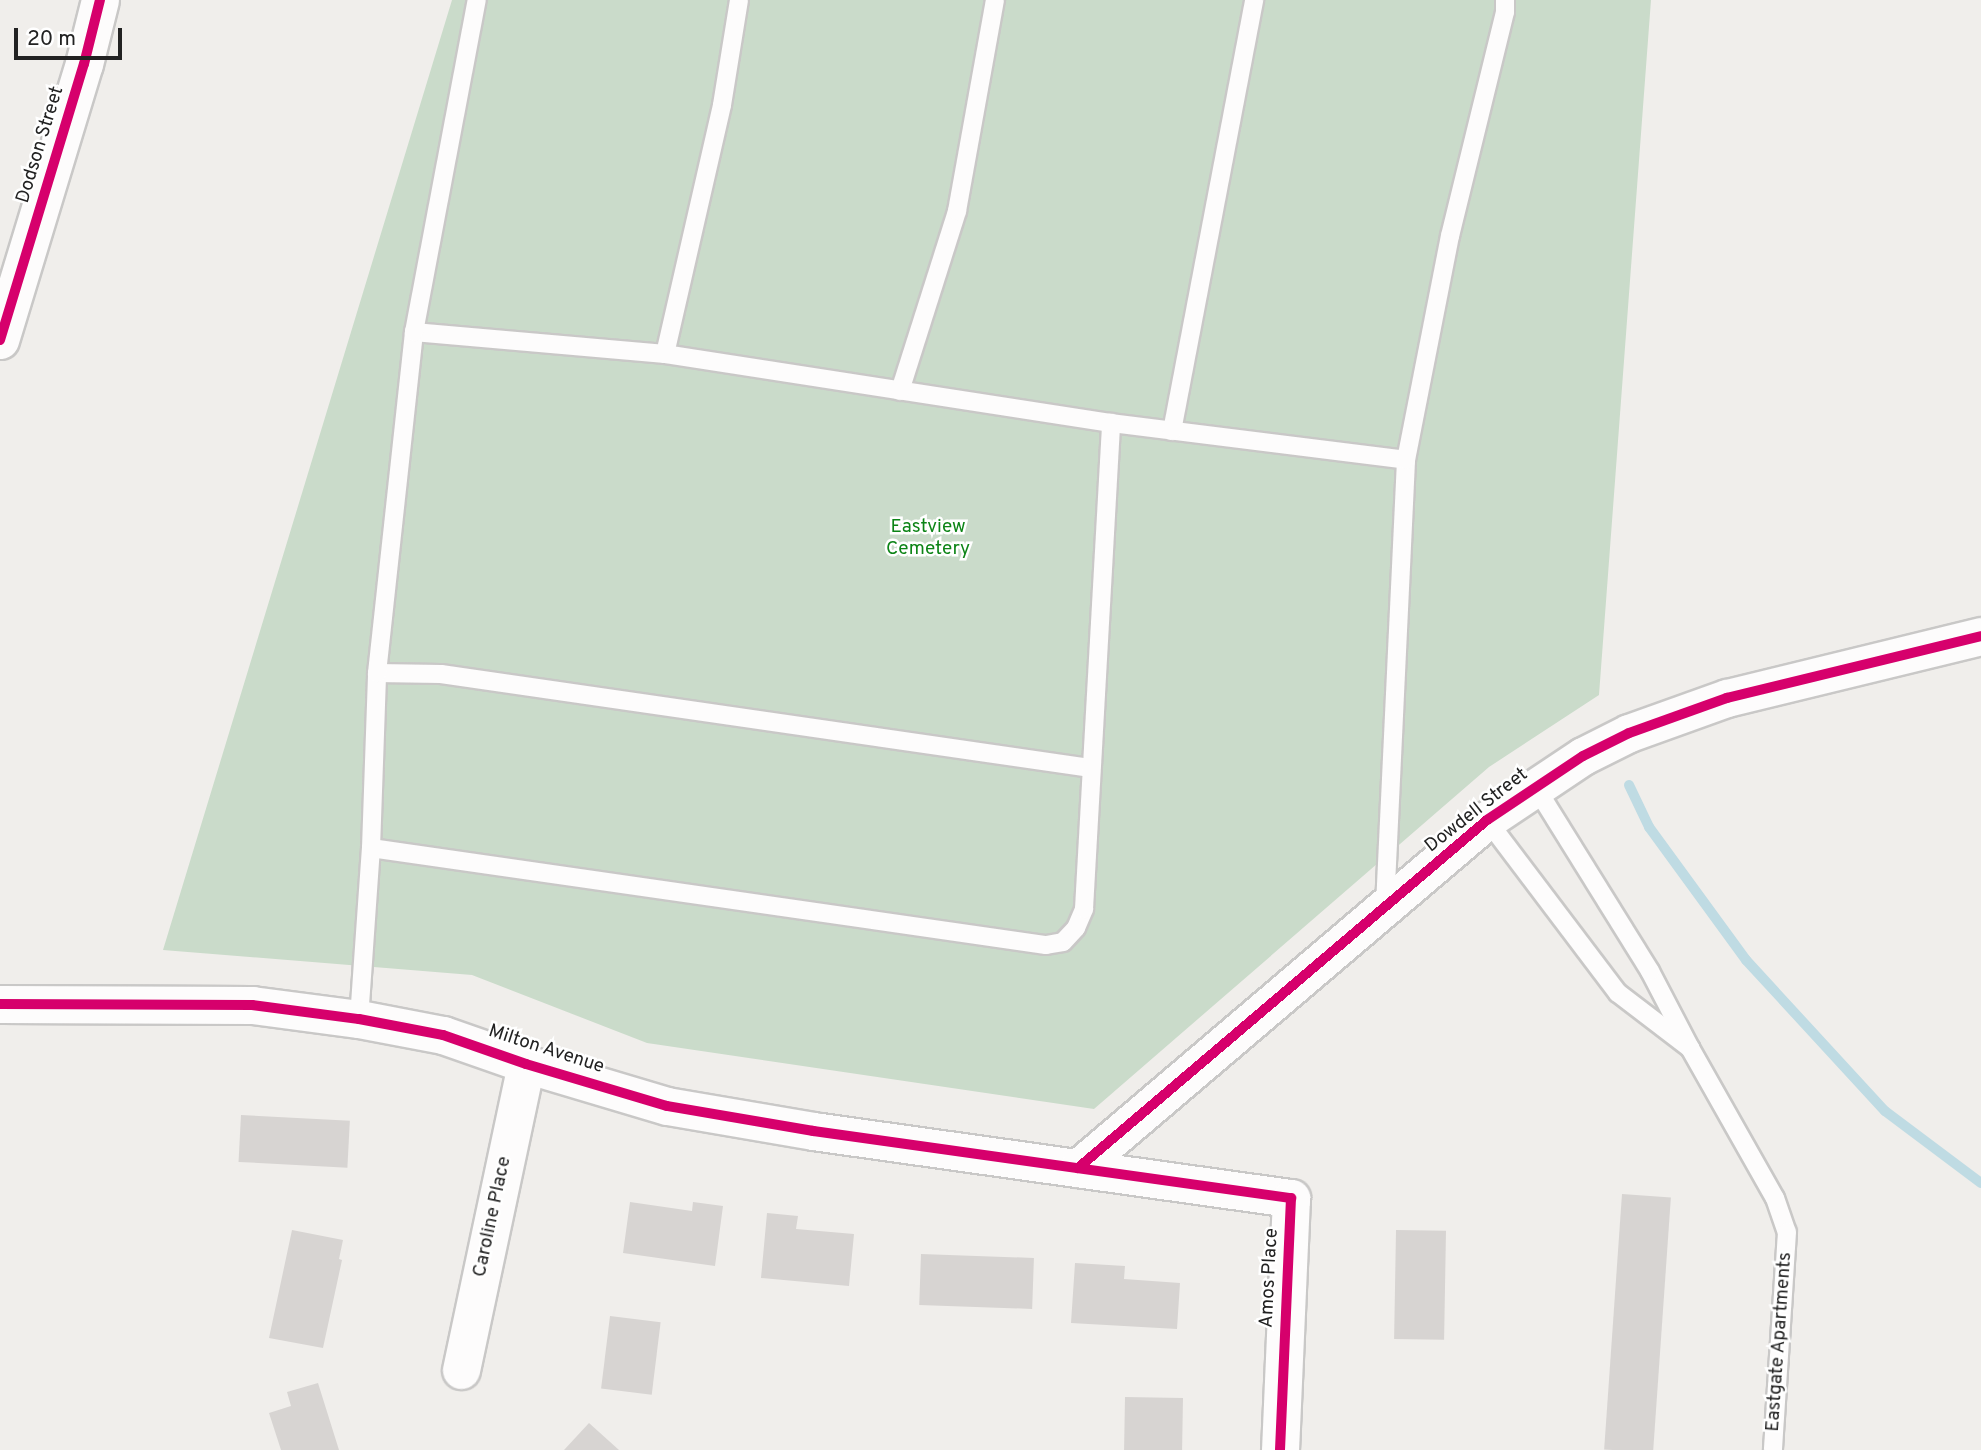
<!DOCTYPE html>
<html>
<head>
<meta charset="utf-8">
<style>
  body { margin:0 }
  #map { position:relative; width:1981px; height:1450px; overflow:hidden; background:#f0eeeb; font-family:Overpass,sans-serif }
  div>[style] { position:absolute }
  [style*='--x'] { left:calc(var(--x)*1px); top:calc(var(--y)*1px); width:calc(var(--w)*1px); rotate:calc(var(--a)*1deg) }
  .cemetery>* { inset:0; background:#cadbca }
  .stream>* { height:10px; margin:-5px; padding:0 5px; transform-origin:5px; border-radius:5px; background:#bfdbe3 }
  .building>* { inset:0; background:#d7d4d2; transform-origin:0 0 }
  .roads { filter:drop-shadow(2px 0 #c9c8c7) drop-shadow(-2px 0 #c9c8c7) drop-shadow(0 2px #c9c8c7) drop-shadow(0 -2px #c9c8c7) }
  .lane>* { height:18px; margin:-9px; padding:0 9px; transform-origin:9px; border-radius:9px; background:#fdfcfc }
  .street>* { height:37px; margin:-18.5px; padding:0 18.5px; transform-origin:18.5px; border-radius:18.5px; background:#fdfcfc }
  .cycleway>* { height:10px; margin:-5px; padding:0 5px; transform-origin:5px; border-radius:5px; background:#d6006c }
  span { translate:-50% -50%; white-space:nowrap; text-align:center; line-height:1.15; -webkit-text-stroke:5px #fff; paint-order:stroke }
  .street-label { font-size:19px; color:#222 }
  .park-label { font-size:19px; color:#0c8416 }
  .scale { position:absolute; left:14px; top:28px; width:108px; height:32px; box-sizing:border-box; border:4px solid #222; border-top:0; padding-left:9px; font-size:21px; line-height:24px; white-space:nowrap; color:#222; -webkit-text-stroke:5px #fff; paint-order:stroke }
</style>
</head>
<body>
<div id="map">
  <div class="cemetery">
    <i style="clip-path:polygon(452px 0,1651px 0,1599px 695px,1489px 767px,1094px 1109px,647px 1043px,472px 975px,163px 950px)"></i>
  </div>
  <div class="stream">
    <i style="--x:1629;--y:785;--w:47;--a:64.5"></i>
    <i style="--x:1649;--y:827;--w:165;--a:53.9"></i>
    <i style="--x:1746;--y:960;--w:205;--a:47.4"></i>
    <i style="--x:1885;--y:1111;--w:120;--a:36.9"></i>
  </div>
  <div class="building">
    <i style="left:241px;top:1115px;width:109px;height:47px;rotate:3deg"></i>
    <i style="left:1622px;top:1194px;width:49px;height:256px;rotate:4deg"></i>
    <i style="clip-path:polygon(630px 1202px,692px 1211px,693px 1202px,723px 1206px,715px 1266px,623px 1253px)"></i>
    <i style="clip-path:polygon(767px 1213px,798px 1216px,796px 1229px,854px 1234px,849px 1286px,761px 1278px)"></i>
    <i style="clip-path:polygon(292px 1230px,343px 1240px,339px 1259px,342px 1260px,323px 1348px,269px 1338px)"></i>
    <i style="left:1396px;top:1230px;width:50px;height:109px;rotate:1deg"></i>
    <i style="left:921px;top:1254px;width:113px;height:51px;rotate:2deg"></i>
    <i style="clip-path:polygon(1075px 1263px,1125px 1266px,1124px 1279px,1180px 1283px,1177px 1329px,1071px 1323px)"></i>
    <i style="left:610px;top:1316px;width:51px;height:73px;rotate:7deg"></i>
    <i style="clip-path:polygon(318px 1383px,339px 1450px,281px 1450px,269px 1413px,291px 1406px,287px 1392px)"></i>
    <i style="left:1125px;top:1397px;width:58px;height:53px;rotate:1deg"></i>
    <i style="clip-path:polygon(589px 1423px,619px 1450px,564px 1450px)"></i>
  </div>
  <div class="roads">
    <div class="lane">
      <i style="--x:414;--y:332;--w:252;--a:5"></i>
      <i style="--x:665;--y:354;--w:451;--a:8.8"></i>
      <i style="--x:1111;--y:423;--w:297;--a:7.1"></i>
      <i style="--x:665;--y:354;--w:255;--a:-77.1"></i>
      <i style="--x:722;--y:105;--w:106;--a:-80.8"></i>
      <i style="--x:900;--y:391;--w:189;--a:-72.4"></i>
      <i style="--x:957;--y:211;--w:214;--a:-79.8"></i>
      <i style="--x:1172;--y:431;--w:439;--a:-79.2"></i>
      <i style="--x:377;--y:673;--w:64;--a:0.9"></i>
      <i style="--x:441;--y:674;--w:657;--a:8.23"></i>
      <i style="--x:1487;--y:820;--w:217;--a:52.9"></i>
      <i style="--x:1618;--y:993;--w:91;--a:37.4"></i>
      <i style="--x:1690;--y:1048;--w:87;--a:-117.5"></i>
      <i style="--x:1650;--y:971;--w:218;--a:-121.9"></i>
      <i style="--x:371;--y:848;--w:682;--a:8.18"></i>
      <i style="--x:1046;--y:945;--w:17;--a:-10"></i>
      <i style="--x:1063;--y:942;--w:19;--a:-47"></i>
      <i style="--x:1076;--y:928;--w:21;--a:-67"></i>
      <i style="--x:1084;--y:909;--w:487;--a:-86.8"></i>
      <i style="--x:1385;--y:906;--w:446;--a:-87.3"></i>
      <i style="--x:1406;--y:460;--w:228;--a:-78.9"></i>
      <i style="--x:1450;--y:236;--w:231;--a:-76.2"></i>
      <i style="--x:1505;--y:12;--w:12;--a:-90"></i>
      <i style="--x:359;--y:1019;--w:171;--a:-86"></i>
      <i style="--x:371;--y:848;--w:175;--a:-88"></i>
      <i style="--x:377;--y:673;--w:343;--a:-83.8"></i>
      <i style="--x:414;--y:332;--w:338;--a:-79.3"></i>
      <i style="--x:1690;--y:1048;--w:172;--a:60.5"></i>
      <i style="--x:1775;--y:1198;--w:36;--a:71"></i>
      <i style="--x:1787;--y:1232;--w:218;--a:93.7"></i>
    </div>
    <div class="street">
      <i style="--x:0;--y:340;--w:288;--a:-73.1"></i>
      <i style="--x:84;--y:64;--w:66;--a:-76"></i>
      <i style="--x:0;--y:1004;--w:252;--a:0.2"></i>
      <i style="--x:252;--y:1005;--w:108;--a:7.5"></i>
      <i style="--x:359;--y:1019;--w:86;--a:10.8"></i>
      <i style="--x:443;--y:1035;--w:88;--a:19.3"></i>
      <i style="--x:526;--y:1064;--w:147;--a:16.6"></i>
      <i style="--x:667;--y:1106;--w:148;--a:9.7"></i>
      <i style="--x:813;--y:1131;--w:483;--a:8"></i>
      <i style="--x:1291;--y:1198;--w:252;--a:92.5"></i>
      <i style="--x:1078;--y:1168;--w:537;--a:-40.39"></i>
      <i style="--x:1487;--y:820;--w:115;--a:-33.7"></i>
      <i style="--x:1583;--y:756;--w:51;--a:-26.6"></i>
      <i style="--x:1629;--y:733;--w:104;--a:-19.7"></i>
      <i style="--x:1727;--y:698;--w:261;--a:-13.7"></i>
      <i style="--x:461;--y:1370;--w:313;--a:-78"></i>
    </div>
  </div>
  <div class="cycleway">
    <i style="--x:0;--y:340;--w:288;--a:-73.1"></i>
    <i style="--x:84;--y:64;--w:66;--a:-76"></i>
    <i style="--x:0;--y:1004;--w:252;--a:0.2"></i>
    <i style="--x:252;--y:1005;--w:108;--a:7.5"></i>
    <i style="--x:359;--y:1019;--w:86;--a:10.8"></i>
    <i style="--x:443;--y:1035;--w:88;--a:19.3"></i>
    <i style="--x:526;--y:1064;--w:147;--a:16.6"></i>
    <i style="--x:667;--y:1106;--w:148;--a:9.7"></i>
    <i style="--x:813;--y:1131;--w:483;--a:8"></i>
    <i style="--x:1291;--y:1198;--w:252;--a:92.5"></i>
    <i style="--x:1078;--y:1168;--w:537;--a:-40.39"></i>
    <i style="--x:1487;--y:820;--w:115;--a:-33.7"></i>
    <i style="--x:1583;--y:756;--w:51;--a:-26.6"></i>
    <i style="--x:1629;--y:733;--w:104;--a:-19.7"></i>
    <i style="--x:1727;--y:698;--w:261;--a:-13.7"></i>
  </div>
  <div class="street-label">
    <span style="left:41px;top:145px;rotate:-73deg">Dodson Street</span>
    <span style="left:1477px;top:811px;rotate:-38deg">Dowdell Street</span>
    <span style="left:546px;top:1050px;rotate:18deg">Milton Avenue</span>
    <span style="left:493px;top:1217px;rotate:-78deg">Caroline Place</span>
    <span style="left:1270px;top:1278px;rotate:-87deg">Amos Place</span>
    <span style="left:1780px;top:1342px;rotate:-86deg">Eastgate Apartments</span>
  </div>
  <div class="park-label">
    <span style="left:928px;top:539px">Eastview<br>Cemetery</span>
  </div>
  <div class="scale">20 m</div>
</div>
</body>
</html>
